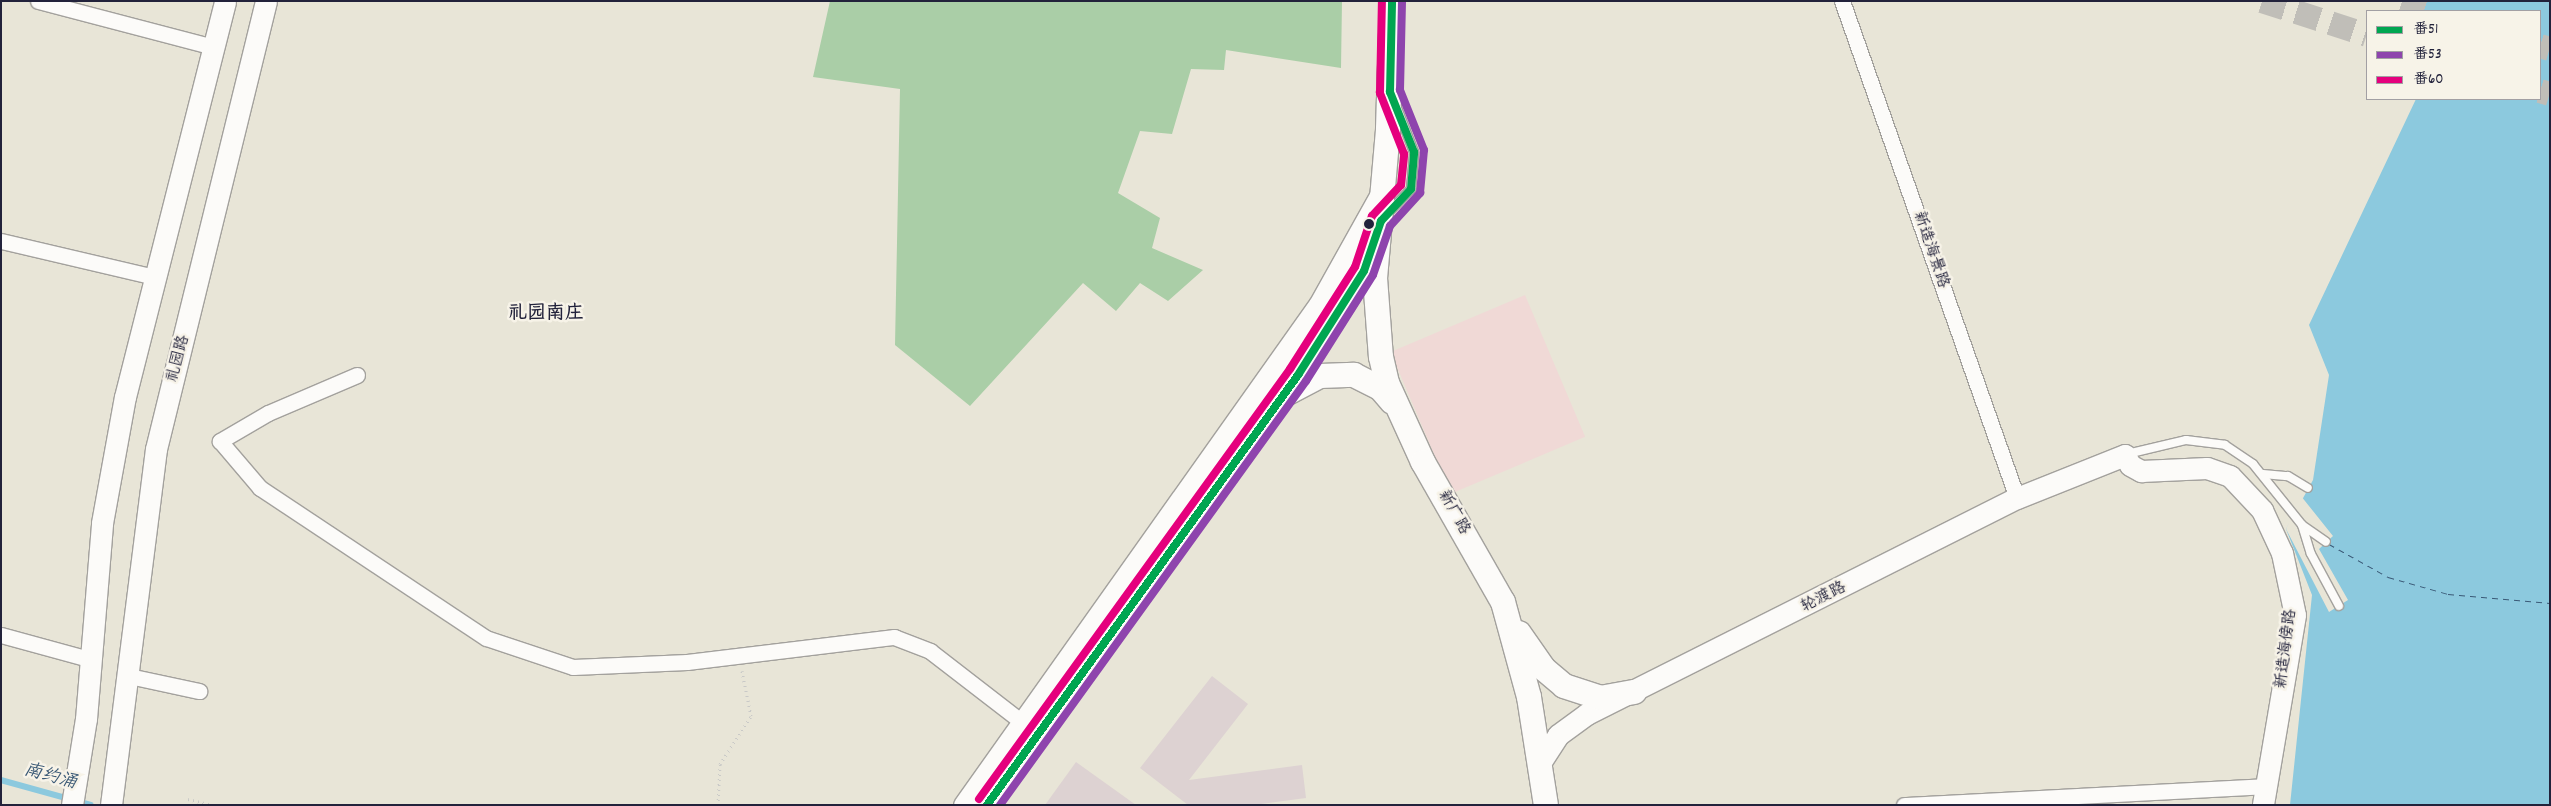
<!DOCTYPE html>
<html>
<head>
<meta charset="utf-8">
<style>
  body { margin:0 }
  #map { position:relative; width:2551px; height:806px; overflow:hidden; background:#e8e5d7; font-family:Dekko,"LXGW WenKai TC",sans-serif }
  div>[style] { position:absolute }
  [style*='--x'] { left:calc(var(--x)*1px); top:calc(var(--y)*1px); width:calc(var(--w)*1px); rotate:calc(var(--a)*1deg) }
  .built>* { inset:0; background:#f0d9d6; transform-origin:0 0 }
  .forest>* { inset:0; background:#aacea7 }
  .water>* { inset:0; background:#8cc9de }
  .pier>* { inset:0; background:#e8e5d7 }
  .stream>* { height:5.5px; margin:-2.75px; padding:0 2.75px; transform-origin:2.75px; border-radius:2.75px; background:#8cc9de }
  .ferry>* { height:1px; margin-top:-0.5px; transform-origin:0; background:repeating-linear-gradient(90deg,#395875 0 6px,transparent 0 11px) }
  .building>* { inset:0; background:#ddd2d2 }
  .primary-tunnel>* { height:24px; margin-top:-12px; transform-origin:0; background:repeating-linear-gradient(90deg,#c0beb8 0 24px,transparent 0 36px) }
  .path>* { height:3px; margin-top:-1.5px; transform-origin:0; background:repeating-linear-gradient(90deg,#c9c9c7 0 1px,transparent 0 5px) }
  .roads { filter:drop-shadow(1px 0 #a3a19d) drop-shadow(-1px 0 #a3a19d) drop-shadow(0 1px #a3a19d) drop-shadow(0 -1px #a3a19d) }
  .lane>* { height:8px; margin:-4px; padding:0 4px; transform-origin:4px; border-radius:4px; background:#fcfbf9 }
  .street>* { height:15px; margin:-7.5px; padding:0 7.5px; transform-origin:7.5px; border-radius:7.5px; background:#fcfbf9 }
  .secondary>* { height:21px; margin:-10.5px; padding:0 10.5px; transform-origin:10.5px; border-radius:10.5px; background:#fcfbf9 }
  .primary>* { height:24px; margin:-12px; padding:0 12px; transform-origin:12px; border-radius:12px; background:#fcfbf9 }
  .bus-1>* { height:8px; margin:-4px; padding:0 4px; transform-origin:4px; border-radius:4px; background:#00a651 }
  .bus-2>* { height:8px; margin:-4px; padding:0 4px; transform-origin:4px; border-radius:4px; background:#8e44ad }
  .bus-3>* { height:8px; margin:-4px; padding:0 4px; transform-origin:4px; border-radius:4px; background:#e5007d }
  .dots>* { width:14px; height:14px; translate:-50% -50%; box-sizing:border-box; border:2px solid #f7f3e8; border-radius:50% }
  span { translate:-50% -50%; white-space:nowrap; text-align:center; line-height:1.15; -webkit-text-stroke:5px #f7f3e8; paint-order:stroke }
  .street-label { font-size:16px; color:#22223b }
  .water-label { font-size:18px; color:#395875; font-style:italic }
  .quarter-label { font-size:19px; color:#22223b; font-weight:700 }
  .frame { position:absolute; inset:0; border:2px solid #22223b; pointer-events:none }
  .legend { position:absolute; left:2366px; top:10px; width:175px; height:90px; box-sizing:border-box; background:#f7f3e8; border:1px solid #a29fa3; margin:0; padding:6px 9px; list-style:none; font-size:15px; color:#22223b }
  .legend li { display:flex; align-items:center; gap:10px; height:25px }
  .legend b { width:25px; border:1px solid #a29fa3 }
</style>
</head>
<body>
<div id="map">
  <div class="built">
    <i style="left:1525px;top:295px;width:154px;height:146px;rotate:67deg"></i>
  </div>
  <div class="forest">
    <i style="clip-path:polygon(830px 1px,1342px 1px,1341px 68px,1226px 50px,1224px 70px,1191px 69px,1172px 134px,1140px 131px,1118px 193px,1160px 218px,1152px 248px,1203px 270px,1168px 301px,1140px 283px,1116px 311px,1083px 283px,970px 406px,895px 345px,900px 89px,813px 77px)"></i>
  </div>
  <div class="water">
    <i style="clip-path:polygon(2426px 1px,2550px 1px,2550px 805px,2290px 805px,2312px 595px,2286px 529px,2313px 480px,2329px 375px,2309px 325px,2416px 99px,2540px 99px,2540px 11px,2423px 11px)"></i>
  </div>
  <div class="pier">
    <i style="clip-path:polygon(2301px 496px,2333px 536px,2319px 549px,2348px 600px,2329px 612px,2286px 529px)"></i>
  </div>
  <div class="stream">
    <i style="--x:1;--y:780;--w:93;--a:15.5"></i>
  </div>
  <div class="ferry">
    <i style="--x:2329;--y:544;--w:68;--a:29.2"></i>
    <i style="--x:2388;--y:577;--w:62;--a:15.8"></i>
    <i style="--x:2448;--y:594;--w:102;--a:5"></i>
  </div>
  <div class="building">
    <i style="clip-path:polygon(1212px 676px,1248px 704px,1189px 780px,1302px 765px,1306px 798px,1254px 805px,1188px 805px,1140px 768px)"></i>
    <i style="clip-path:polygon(1076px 762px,1136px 805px,1045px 805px)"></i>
  </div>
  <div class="primary-tunnel">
    <i style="--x:2262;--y:1;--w:110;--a:17.9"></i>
    <i style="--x:2402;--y:1;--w:33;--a:18"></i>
    <i style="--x:2540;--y:46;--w:10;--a:17"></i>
    <i style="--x:2540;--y:91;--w:10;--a:17"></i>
  </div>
  <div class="path">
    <i style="--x:188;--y:799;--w:25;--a:14"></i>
    <i style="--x:718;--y:805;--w:41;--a:-87.2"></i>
    <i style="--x:720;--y:764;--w:57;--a:-57.1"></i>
    <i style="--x:751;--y:716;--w:46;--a:-101.3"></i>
  </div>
  <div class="roads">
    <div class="lane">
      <i style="--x:1387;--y:214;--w:35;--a:-46"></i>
      <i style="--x:1411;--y:189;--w:37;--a:-85"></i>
      <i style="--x:1414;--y:152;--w:47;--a:-111.1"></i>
      <i style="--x:2127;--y:454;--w:61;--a:-13.3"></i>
      <i style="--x:2186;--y:440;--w:39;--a:7"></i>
      <i style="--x:2225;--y:445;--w:34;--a:34"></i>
      <i style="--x:2253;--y:464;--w:78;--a:51.2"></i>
      <i style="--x:2302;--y:525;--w:29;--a:35"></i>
      <i style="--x:2263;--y:474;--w:25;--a:5"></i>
      <i style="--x:2288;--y:476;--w:23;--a:31"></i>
      <i style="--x:2302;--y:525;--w:30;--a:73"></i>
      <i style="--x:2311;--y:554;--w:59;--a:61.7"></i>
    </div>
    <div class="street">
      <i style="--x:38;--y:1;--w:181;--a:14.7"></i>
      <i style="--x:1842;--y:1;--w:527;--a:70.6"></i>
      <i style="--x:1;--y:241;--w:158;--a:13.2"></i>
      <i style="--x:357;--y:375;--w:97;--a:156.9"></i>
      <i style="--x:268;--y:413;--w:56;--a:149.7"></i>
      <i style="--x:220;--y:441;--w:62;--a:49.6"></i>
      <i style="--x:260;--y:488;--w:271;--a:33.6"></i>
      <i style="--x:486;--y:638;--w:92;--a:18.4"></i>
      <i style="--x:573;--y:667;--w:114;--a:-2.5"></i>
      <i style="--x:687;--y:662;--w:209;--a:-6.9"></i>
      <i style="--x:894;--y:637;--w:39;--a:21"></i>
      <i style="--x:930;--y:651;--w:116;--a:37.7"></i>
      <i style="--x:1;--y:635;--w:91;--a:15.3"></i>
      <i style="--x:129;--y:676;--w:72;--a:12.1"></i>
      <i style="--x:1904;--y:805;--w:362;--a:-3"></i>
    </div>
    <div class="secondary">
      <i style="--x:1540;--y:763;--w:33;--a:-57"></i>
      <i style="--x:1558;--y:735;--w:36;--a:-36"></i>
      <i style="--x:1587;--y:714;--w:481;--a:-26.7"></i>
      <i style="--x:2017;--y:498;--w:116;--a:-21.7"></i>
      <i style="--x:2125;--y:455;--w:11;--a:63"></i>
      <i style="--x:2130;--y:465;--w:13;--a:29"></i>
      <i style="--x:2141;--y:471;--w:66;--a:-2.6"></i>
      <i style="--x:2207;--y:468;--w:24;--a:19"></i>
      <i style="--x:2230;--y:476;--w:47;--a:46.7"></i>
      <i style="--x:2262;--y:510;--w:47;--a:65.1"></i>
      <i style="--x:2282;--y:553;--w:63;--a:78.2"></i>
      <i style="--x:2295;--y:615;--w:193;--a:99.6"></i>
      <i style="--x:72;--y:805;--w:87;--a:-80.8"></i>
      <i style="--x:86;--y:719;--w:197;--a:-85.3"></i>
      <i style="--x:102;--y:523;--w:128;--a:-79.7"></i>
      <i style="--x:125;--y:397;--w:408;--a:-75.8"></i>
      <i style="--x:111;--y:805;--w:359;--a:-82.8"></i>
      <i style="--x:156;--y:449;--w:461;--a:-76.2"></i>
      <i style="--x:964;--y:805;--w:613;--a:-54.63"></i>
      <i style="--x:1319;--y:305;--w:127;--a:-60.8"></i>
      <i style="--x:987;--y:805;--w:531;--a:-54.12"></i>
      <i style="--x:1298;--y:375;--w:98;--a:-57.1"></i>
      <i style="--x:1351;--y:293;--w:54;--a:-64.9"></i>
    </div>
    <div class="primary">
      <i style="--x:1392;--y:1;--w:129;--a:91.8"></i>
      <i style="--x:1388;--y:130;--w:149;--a:95"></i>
      <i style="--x:1375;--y:278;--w:79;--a:85.7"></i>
      <i style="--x:1381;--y:357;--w:27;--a:77"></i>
      <i style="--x:1387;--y:383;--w:87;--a:65.5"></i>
      <i style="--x:1423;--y:462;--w:161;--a:60.3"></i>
      <i style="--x:1503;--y:602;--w:98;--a:74.7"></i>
      <i style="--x:1529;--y:697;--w:109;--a:81.1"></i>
      <i style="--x:1282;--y:396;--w:43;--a:-27.8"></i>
      <i style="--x:1320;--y:376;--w:34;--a:-2"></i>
      <i style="--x:1354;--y:375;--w:29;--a:27"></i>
      <i style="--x:1380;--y:388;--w:18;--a:49"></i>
      <i style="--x:1519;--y:633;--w:44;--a:55.2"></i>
      <i style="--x:1544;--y:669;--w:26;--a:40"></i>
      <i style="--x:1564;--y:686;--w:38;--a:18"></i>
      <i style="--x:1600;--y:698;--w:35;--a:-10"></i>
    </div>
  </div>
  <div class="bus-1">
    <i style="--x:987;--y:805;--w:531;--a:-54.12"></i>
    <i style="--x:1298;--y:375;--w:123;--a:-57.6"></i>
    <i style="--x:1364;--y:271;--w:53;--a:-71.2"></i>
    <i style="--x:1381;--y:221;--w:44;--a:-46.8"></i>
    <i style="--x:1411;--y:189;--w:37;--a:-85"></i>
    <i style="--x:1414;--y:152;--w:65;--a:-111.8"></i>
    <i style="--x:1390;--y:92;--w:91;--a:-88.7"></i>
  </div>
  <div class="bus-2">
    <i style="--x:1000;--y:805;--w:523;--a:-54.18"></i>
    <i style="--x:1306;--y:381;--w:125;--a:-57.7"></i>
    <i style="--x:1373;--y:275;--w:52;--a:-70.9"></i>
    <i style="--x:1390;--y:226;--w:45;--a:-47.7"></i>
    <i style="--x:1420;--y:193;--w:43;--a:-84.7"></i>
    <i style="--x:1424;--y:150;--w:65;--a:-111.8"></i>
    <i style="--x:1400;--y:90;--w:89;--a:-88.7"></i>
  </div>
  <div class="bus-3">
    <i style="--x:979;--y:799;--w:531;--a:-54.12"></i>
    <i style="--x:1290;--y:369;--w:121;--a:-57.5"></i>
    <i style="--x:1355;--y:267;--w:54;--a:-71.6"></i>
    <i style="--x:1372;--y:216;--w:42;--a:-46.9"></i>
    <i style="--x:1401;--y:185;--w:31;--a:-84"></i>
    <i style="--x:1404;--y:154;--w:66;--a:-111.5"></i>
    <i style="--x:1380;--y:93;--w:92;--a:-88.8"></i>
  </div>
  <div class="dots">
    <i style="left:1369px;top:224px;background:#22223b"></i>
  </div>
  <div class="street-label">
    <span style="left:1930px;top:250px;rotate:71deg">新造海景路</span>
    <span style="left:179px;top:359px;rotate:-75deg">礼园路</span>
    <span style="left:1453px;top:513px;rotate:60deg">新广路</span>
    <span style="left:1824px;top:598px;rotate:-27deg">轮渡路</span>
    <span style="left:2287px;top:649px;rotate:-83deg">新造海傍路</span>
  </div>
  <div class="water-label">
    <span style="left:50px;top:778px;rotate:15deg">南约涌</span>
  </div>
  <div class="quarter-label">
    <span style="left:546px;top:315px">礼园南庄</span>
  </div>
  <div class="frame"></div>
  <ul class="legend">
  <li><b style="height:6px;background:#00a651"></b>番51</li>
  <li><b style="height:6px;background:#8e44ad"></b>番53</li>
  <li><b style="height:6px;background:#e5007d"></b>番60</li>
  </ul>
</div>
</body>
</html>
